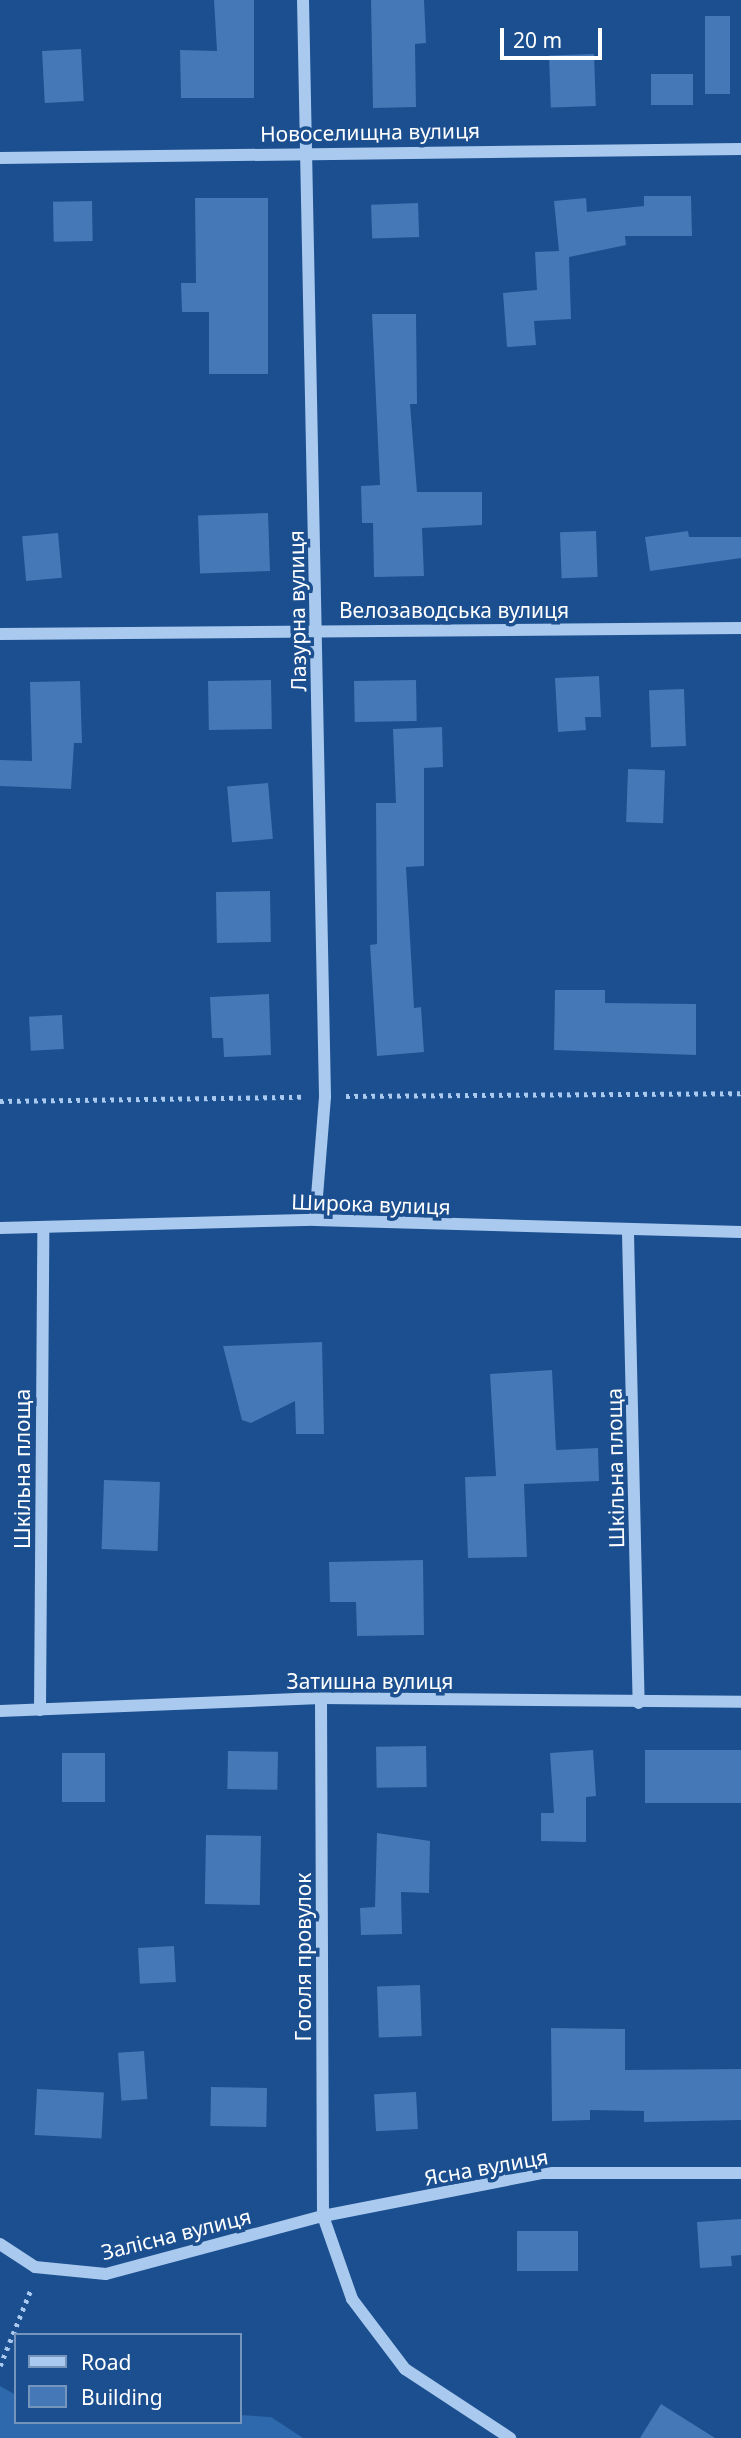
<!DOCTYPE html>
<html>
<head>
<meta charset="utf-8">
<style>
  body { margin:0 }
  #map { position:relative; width:741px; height:2438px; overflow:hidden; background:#1b4f8f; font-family:"Noto Sans",sans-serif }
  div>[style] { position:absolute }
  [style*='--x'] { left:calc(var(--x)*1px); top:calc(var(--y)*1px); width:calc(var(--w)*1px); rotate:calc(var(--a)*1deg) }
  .green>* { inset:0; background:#2e69ad }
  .building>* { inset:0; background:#4478b7; transform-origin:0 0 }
  .path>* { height:4.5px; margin-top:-2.25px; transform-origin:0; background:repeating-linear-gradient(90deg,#a9c9ee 0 3.5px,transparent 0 8.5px) }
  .minor>* { height:12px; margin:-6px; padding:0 6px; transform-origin:6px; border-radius:6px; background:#a9c9ee }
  span { translate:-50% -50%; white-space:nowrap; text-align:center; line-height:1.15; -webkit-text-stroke:7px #1b4f8f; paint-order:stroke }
  .street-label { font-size:21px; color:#fff }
  .legend { position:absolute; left:14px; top:2333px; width:228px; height:91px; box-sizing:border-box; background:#1b4f8f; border:2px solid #7695bc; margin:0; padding:9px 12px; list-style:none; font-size:21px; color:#fff }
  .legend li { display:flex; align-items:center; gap:14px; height:35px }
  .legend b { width:35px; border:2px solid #7695bc }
  .scale { position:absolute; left:500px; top:28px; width:102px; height:32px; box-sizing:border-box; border:4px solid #fff; border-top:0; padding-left:9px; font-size:21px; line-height:24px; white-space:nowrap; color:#fff; -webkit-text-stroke:5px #1b4f8f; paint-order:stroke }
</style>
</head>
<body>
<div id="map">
  <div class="green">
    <i style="clip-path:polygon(0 2386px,16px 2395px,16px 2422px,240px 2422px,240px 2415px,271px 2417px,303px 2438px,0 2438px)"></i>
  </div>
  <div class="building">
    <i style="clip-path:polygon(214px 0,254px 0,254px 98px,181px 98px,180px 50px,217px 51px)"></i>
    <i style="clip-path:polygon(371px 0,424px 0,426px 43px,415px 44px,416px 107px,373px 108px)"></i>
    <i style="left:705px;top:16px;width:25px;height:78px"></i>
    <i style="left:81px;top:49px;width:52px;height:39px;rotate:87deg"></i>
    <i style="left:594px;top:54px;width:52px;height:45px;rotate:88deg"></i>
    <i style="left:651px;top:74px;width:42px;height:31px"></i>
    <i style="clip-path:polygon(644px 196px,691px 196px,692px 236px,625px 236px,626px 245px,569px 257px,571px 319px,534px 321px,536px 345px,507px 347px,503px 293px,537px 290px,535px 252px,559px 251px,554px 201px,586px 198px,587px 212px,644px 206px)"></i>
    <i style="clip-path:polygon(195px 198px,268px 198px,268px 374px,209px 374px,209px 312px,182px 312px,181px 283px,196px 283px)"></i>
    <i style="left:92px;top:201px;width:40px;height:39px;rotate:89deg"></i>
    <i style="left:418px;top:203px;width:34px;height:47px;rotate:88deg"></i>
    <i style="clip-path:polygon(372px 314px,416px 314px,417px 404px,410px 404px,417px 492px,482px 492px,482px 525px,422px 528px,424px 576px,374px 577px,373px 523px,362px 523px,361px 486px,380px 485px)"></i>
    <i style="left:268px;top:513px;width:58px;height:70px;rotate:88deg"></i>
    <i style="left:596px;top:531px;width:46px;height:36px;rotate:88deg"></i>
    <i style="clip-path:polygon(688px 531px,689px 537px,741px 537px,741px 558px,650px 571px,645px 537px)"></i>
    <i style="left:58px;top:533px;width:45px;height:36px;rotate:85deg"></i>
    <i style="clip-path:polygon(599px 676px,601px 717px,585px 717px,586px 730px,558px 732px,555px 678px)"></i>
    <i style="left:271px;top:680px;width:49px;height:63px;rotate:89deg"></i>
    <i style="left:416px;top:680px;width:41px;height:62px;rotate:89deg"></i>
    <i style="clip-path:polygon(80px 681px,82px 743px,74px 743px,71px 789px,0 786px,0 760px,32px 761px,30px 682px)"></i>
    <i style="left:684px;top:689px;width:57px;height:35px;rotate:88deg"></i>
    <i style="clip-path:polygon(442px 727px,443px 767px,424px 768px,424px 866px,406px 867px,414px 1008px,421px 1007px,424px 1052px,377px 1056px,370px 945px,377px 944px,376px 803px,396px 803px,393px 729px)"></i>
    <i style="left:628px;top:769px;width:37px;height:53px;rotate:2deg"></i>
    <i style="left:268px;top:783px;width:56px;height:41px;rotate:85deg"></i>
    <i style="left:270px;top:891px;width:51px;height:54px;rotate:89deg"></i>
    <i style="clip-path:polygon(555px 990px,605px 990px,605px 1003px,696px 1004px,696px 1055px,554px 1050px)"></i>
    <i style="clip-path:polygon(269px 994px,271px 1055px,224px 1057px,223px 1038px,212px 1038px,210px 997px)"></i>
    <i style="left:62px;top:1015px;width:34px;height:33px;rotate:87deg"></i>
    <i style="clip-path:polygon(322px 1342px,324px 1434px,296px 1434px,295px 1401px,251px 1423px,242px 1420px,223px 1346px)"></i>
    <i style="clip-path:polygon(552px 1370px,556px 1450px,598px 1448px,599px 1481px,524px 1484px,527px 1557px,468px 1558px,465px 1477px,496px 1476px,490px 1374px)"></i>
    <i style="left:104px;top:1480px;width:56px;height:69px;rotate:2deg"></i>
    <i style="clip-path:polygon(423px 1560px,424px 1635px,357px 1636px,356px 1602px,330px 1602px,329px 1562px)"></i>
    <i style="left:426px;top:1746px;width:41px;height:50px;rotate:89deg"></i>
    <i style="clip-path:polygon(593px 1750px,596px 1796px,586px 1797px,586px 1842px,541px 1841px,541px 1813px,554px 1813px,550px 1753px)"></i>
    <i style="left:741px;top:1750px;width:53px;height:96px;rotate:90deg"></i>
    <i style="left:228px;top:1751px;width:50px;height:38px;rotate:1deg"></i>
    <i style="left:62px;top:1753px;width:43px;height:49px"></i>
    <i style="clip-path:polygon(377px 1833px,430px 1841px,429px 1893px,401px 1892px,402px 1934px,361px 1935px,360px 1908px,375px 1907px)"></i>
    <i style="left:206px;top:1835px;width:55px;height:69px;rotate:1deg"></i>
    <i style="left:174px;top:1946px;width:36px;height:36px;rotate:87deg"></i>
    <i style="left:420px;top:1985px;width:51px;height:43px;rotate:88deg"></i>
    <i style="clip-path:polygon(551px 2028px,625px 2029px,625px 2070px,741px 2069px,741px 2120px,644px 2122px,644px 2111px,590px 2110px,590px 2120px,552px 2121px)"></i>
    <i style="left:144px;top:2051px;width:48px;height:26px;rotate:86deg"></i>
    <i style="left:211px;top:2087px;width:56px;height:39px;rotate:1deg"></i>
    <i style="left:37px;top:2089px;width:67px;height:46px;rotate:3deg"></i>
    <i style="left:416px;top:2092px;width:37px;height:42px;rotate:87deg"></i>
    <i style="clip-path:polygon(741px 2219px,741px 2255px,731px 2256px,732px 2266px,700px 2268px,697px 2222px)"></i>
    <i style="left:578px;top:2231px;width:40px;height:61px;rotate:90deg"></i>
    <i style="clip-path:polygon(661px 2404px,715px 2438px,640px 2438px)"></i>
  </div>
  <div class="path">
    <i style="--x:346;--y:1096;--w:395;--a:-0.4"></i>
    <i style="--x:0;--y:1101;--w:303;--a:-0.8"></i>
    <i style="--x:0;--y:2366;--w:83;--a:-68.1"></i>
  </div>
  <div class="minor">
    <i style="--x:303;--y:0;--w:1097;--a:88.85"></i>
    <i style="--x:325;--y:1097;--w:123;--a:94.6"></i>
    <i style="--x:0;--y:158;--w:741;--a:-0.7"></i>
    <i style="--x:0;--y:634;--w:741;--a:-0.46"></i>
    <i style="--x:0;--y:1228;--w:315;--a:-1.5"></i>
    <i style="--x:315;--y:1220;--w:426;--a:1.6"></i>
    <i style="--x:628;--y:1233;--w:470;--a:88.7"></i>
    <i style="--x:321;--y:1698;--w:518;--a:89.78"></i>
    <i style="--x:323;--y:2216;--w:88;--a:70.7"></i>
    <i style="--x:352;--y:2299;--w:88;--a:52.9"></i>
    <i style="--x:405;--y:2369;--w:126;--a:33.3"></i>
    <i style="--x:40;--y:1710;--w:481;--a:-89.6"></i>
    <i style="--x:0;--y:1711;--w:321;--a:-2.3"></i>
    <i style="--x:321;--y:1698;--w:420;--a:0.5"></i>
    <i style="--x:0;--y:2244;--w:42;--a:33.3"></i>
    <i style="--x:35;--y:2267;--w:71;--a:5.6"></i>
    <i style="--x:106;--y:2274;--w:225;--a:-15"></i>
    <i style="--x:323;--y:2216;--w:224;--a:-11.1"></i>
    <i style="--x:543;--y:2173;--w:198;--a:0"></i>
  </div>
  <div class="street-label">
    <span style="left:370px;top:132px;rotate:-1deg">Новоселищна вулиця</span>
    <span style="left:454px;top:610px">Велозаводська вулиця</span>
    <span style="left:297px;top:611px;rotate:-91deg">Лазурна вулиця</span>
    <span style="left:371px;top:1204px;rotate:2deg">Широка вулиця</span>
    <span style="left:615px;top:1468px;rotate:-91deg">Шкільна площа</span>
    <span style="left:22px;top:1469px;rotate:-90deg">Шкільна площа</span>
    <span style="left:370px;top:1681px">Затишна вулиця</span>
    <span style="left:303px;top:1957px;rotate:-90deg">Гоголя провулок</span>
    <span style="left:486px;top:2167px;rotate:-10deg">Ясна вулиця</span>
    <span style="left:176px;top:2234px;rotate:-14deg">Залісна вулиця</span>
  </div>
  <ul class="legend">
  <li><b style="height:9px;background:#a9c9ee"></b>Road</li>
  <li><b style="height:19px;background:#4478b7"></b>Building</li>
  </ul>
  <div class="scale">20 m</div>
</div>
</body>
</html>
